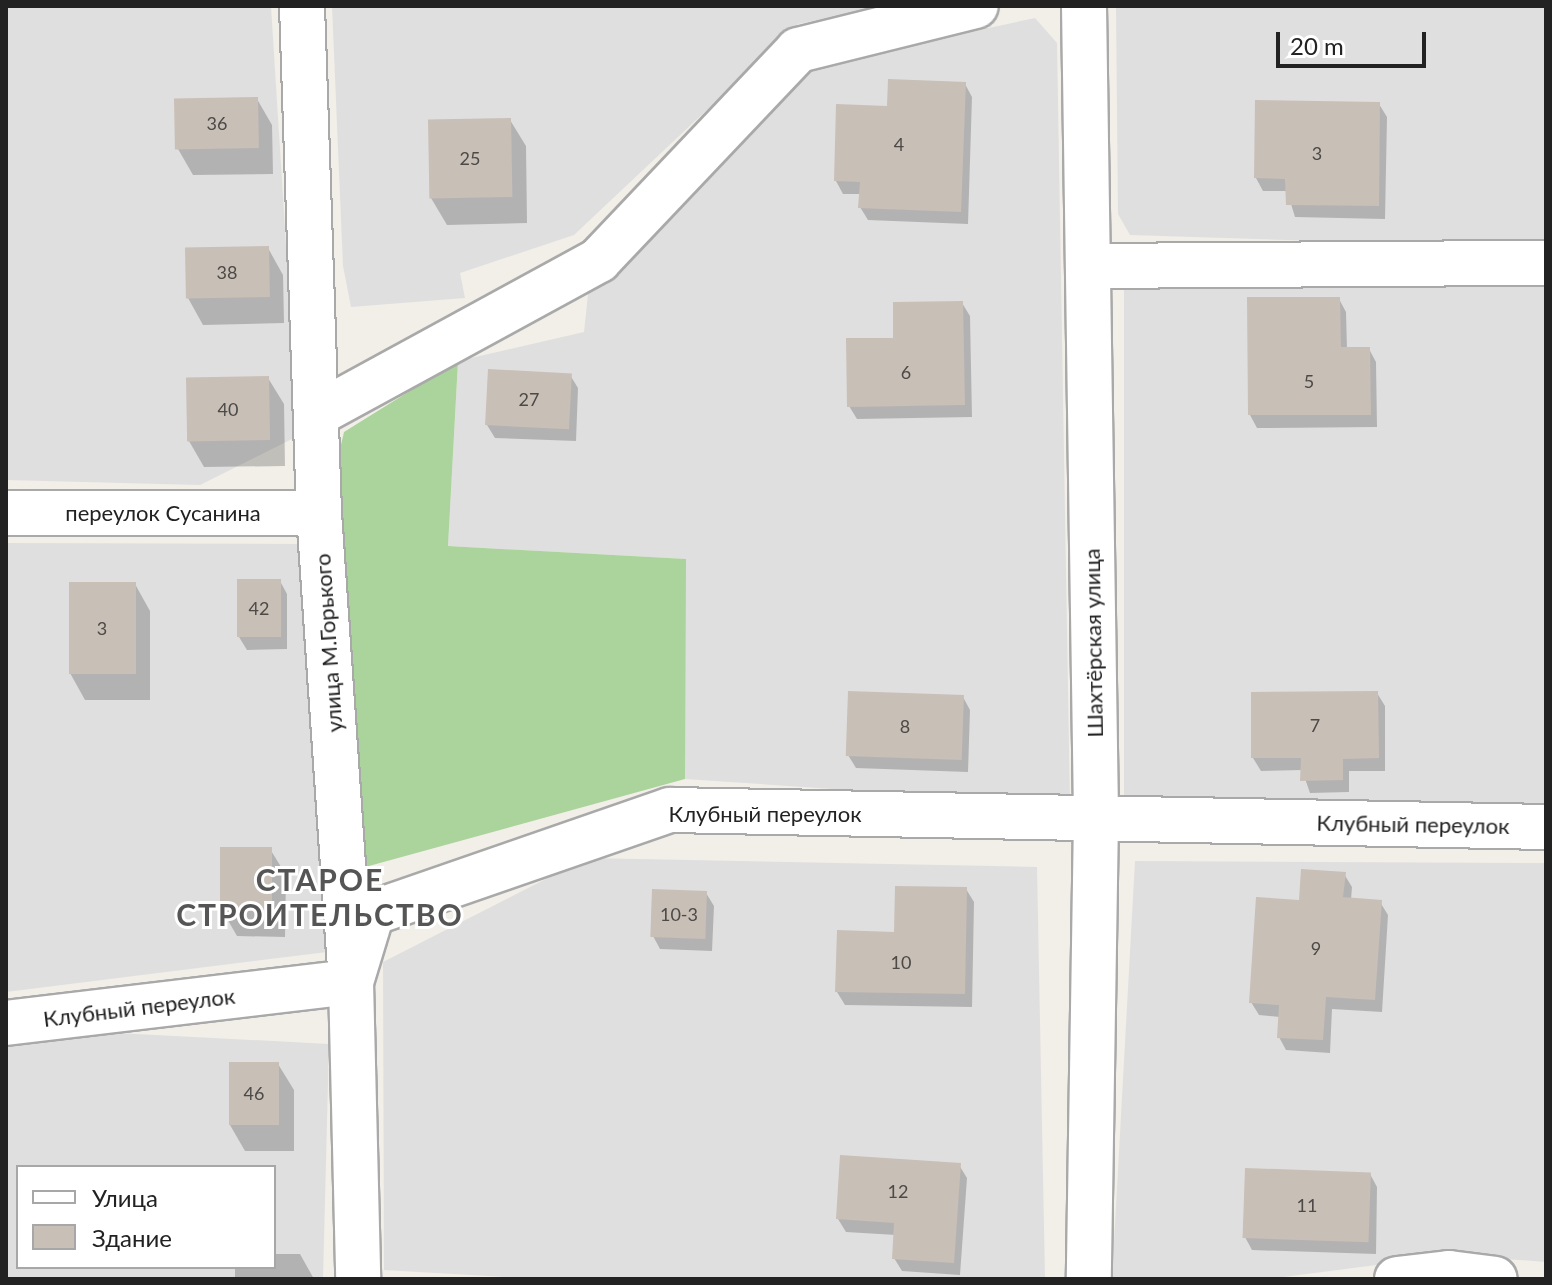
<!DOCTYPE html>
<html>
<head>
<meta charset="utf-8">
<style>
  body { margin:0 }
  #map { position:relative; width:1552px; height:1285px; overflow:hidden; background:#f2efe9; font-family:Lato,sans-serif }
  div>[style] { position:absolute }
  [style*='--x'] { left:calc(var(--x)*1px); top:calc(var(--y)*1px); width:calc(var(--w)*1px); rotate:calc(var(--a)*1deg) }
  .residential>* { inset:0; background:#e0dfdf; transform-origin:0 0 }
  .forest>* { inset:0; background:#abd39c }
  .shadow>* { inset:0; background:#0003 }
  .building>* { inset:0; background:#c8bfb7; transform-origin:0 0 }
  .roads { filter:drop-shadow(2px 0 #a9a9a9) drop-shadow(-2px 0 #a9a9a9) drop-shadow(0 2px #a9a9a9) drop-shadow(0 -2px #a9a9a9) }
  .minor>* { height:44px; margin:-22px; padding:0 22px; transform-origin:22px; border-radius:22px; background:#fff }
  span { translate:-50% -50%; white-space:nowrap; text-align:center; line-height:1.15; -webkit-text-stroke:6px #fff; paint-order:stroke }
  .number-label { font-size:18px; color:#4c4947 }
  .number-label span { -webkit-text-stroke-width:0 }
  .street-label { font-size:22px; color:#222 }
  .district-label { font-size:30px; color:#555; font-weight:700; letter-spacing:2px }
  .frame { position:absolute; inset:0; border:8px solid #222; pointer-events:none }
  .legend { position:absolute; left:16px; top:1165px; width:260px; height:104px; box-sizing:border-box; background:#fff; border:2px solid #a7a7a7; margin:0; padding:10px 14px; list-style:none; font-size:24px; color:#222 }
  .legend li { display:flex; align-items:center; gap:16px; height:40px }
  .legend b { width:40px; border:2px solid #a7a7a7 }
  .scale { position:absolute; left:1276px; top:32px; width:150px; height:36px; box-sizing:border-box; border:4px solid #222; border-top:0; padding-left:10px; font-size:24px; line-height:28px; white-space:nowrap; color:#222; -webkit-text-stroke:6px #fff; paint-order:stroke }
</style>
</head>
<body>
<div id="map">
  <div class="residential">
    <i style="clip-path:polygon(6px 6px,271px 6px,298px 436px,200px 485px,6px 480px)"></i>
    <i style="clip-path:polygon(332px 6px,886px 6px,798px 24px,574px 235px,460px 273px,465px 298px,351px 307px,343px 266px)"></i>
    <i style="clip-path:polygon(1116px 6px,1546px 6px,1546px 248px,1130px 235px,1118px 214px)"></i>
    <i style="clip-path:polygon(1035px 18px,1057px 43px,1070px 805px,685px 779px,685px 559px,448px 546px,458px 361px,584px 332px,589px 285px,810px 66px)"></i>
    <i style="left:1546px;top:286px;width:517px;height:422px;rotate:90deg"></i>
    <i style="clip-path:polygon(6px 543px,306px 544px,327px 952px,6px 992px)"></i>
    <i style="clip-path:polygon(587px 858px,1037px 867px,1045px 1279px,542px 1279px,384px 1270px,383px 962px)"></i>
    <i style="clip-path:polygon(1135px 861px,1546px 863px,1546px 1262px,1454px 1255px,1268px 1279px,1112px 1279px)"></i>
    <i style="clip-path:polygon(evenodd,59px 1030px,329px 1044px,323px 1279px,6px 1279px,6px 1042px,59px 1030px,18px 1167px,274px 1167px,274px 1267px,18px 1267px,18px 1167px)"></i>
  </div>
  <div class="forest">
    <i style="clip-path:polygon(458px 361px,448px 546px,686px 559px,685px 779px,358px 869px,328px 500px,344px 432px)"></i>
  </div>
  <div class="shadow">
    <i style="clip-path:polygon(965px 84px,972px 97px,968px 224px,868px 220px,860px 207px,861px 194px,843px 194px,836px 181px,889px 108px)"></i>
    <i style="clip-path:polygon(257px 99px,272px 125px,273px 174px,193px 175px,178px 149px)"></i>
    <i style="clip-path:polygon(1379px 104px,1387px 117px,1385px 219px,1295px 217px,1287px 191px,1263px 191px,1256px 178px)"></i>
    <i style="clip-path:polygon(510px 120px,526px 146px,527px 223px,447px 225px,431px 198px)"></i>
    <i style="clip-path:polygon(268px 248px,283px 275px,284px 323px,203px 325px,188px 298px)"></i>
    <i style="clip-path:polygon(1339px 299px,1346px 312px,1347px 349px,1369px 349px,1376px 362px,1377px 427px,1257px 428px,1250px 415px)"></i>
    <i style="clip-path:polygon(962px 303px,970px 316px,972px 417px,857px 419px,849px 406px)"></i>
    <i style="clip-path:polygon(570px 375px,578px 388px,576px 441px,495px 438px,487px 425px)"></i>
    <i style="clip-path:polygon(268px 378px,284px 404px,285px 466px,204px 467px,189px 441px)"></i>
    <i style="clip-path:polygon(280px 581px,287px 594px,287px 649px,247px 650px,239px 637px)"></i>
    <i style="clip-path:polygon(135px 584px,150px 611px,150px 700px,85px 700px,70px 673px)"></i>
    <i style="clip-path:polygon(1377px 693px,1385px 706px,1385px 771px,1349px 771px,1349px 792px,1310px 793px,1302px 770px,1261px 771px,1253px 758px)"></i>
    <i style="clip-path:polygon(963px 697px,970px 710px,968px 772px,856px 768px,848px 755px)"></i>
    <i style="clip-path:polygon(270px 849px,286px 875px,285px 937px,237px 936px,222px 910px)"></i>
    <i style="clip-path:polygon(1344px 874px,1352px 887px,1351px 900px,1380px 902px,1388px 915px,1382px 1012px,1332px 1009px,1330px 1053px,1286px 1050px,1279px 1037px,1280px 1017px,1259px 1015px,1251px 1002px)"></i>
    <i style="clip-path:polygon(966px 889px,974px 902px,972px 1007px,845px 1005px,837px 992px,896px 934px)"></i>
    <i style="clip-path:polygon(706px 893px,714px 906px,712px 951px,660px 949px,653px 936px)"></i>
    <i style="clip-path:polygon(278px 1064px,294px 1090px,294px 1151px,245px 1151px,230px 1125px)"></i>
    <i style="clip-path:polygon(959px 1165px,967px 1178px,960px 1275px,902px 1271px,894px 1258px,896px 1235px,846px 1232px,838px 1219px)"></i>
    <i style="clip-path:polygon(1370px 1174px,1377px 1187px,1376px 1254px,1252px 1250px,1245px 1237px)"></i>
    <i style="clip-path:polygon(274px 1254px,300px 1254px,314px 1279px,235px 1279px,235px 1267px,274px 1267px)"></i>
  </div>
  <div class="building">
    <i style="clip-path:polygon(888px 79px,966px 82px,961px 212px,858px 208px,860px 182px,834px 181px,836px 104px,887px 106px)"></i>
    <i style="left:258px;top:97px;width:51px;height:84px;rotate:89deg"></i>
    <i style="clip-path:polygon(1255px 100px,1380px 102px,1379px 206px,1286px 205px,1285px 179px,1254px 178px)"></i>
    <i style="left:511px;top:118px;width:79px;height:83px;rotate:89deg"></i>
    <i style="left:269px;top:246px;width:51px;height:84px;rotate:89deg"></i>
    <i style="clip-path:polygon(1247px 297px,1340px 297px,1341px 347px,1370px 347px,1371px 415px,1248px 415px)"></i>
    <i style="clip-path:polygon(963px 301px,965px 405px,847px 407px,846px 338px,893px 338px,893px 302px)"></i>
    <i style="left:488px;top:369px;width:84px;height:56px;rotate:3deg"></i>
    <i style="left:269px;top:376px;width:64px;height:83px;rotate:89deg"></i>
    <i style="left:237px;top:579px;width:44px;height:58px"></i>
    <i style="left:69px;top:582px;width:67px;height:92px"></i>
    <i style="left:848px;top:691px;width:116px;height:65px;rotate:2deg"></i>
    <i style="clip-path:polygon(1378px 691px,1379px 758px,1343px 759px,1343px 780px,1300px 781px,1301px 758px,1251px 758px,1251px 692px)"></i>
    <i style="left:220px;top:847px;width:52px;height:64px"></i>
    <i style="clip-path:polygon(1301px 869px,1346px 872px,1343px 897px,1382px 900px,1375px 1000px,1326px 997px,1323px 1040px,1277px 1038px,1279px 1005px,1249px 1003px,1256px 897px,1299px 900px)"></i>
    <i style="clip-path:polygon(895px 886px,967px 887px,965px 994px,835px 992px,837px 930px,894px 932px)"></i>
    <i style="left:652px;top:889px;width:55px;height:48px;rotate:2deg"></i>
    <i style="left:229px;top:1062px;width:50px;height:63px"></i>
    <i style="clip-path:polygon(840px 1155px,961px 1163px,954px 1263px,892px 1259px,894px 1223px,836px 1219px)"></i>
    <i style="left:1245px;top:1168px;width:126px;height:70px;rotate:2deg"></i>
  </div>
  <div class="roads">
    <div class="minor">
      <i style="--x:302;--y:6;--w:507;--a:88.08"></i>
      <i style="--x:319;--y:513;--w:470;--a:86.1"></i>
      <i style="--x:351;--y:982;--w:297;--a:88.6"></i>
      <i style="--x:1084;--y:6;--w:812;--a:89.15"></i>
      <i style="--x:1096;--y:818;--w:461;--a:90.9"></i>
      <i style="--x:1088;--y:266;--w:458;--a:-0.4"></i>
      <i style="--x:317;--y:414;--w:321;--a:-28.6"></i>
      <i style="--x:599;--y:260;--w:289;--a:-46.5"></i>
      <i style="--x:798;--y:50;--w:183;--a:-13.9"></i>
      <i style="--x:6;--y:513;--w:313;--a:0"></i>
      <i style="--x:6;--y:1023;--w:347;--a:-6.8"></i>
      <i style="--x:351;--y:982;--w:72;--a:-73.1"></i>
      <i style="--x:372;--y:913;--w:315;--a:-19.1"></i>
      <i style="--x:670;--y:810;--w:876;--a:1.11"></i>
      <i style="--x:1397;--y:1279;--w:52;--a:-6.6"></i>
      <i style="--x:1449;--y:1273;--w:46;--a:7.4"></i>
    </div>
  </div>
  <div class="number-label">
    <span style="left:217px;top:123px">36</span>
    <span style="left:899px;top:144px">4</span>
    <span style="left:1317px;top:153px">3</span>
    <span style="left:470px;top:158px">25</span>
    <span style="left:227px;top:272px">38</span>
    <span style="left:906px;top:372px">6</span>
    <span style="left:1309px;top:381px">5</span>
    <span style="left:529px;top:399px">27</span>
    <span style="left:228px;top:409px">40</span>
    <span style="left:259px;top:608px">42</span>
    <span style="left:102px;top:628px">3</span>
    <span style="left:1315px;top:725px">7</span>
    <span style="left:905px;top:726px">8</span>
    <span style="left:679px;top:914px">10-3</span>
    <span style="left:1316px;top:948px">9</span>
    <span style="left:901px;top:962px">10</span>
    <span style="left:254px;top:1093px">46</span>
    <span style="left:898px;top:1191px">12</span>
    <span style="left:1307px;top:1205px">11</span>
  </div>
  <div class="street-label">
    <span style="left:163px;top:513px">переулок Сусанина</span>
    <span style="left:328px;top:643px;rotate:-94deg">улица М.Горького</span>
    <span style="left:1093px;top:643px;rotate:-91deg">Шахтёрская улица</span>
    <span style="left:765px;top:814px">Клубный переулок</span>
    <span style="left:1413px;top:824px;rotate:1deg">Клубный переулок</span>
    <span style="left:139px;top:1007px;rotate:-7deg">Клубный переулок</span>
  </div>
  <div class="district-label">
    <span style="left:320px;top:896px">СТАРОЕ<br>СТРОИТЕЛЬСТВО</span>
  </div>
  <div class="frame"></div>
  <ul class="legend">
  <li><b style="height:10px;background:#fff"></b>Улица</li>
  <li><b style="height:22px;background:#c8bfb7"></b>Здание</li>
  </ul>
  <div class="scale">20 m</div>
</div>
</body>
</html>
